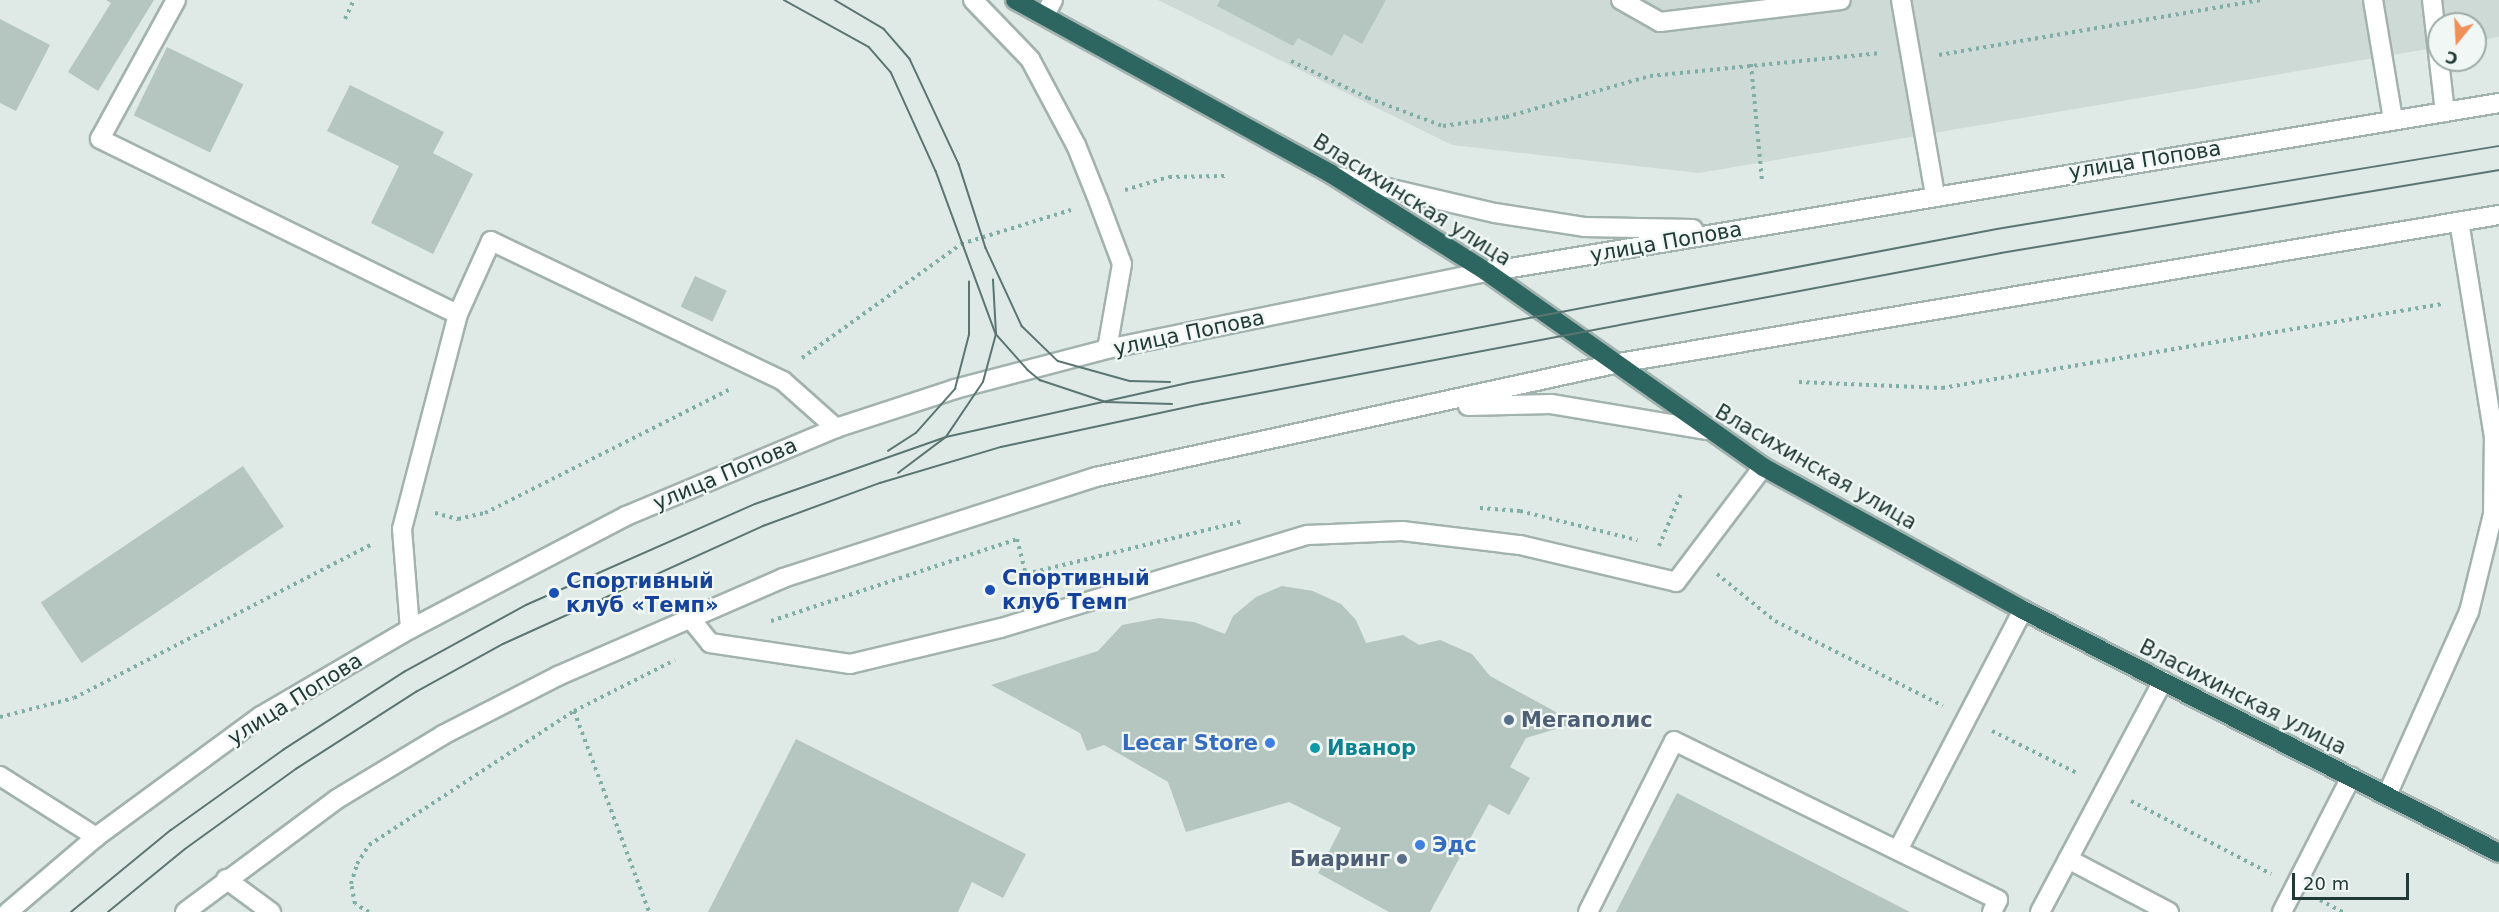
<!DOCTYPE html>
<html>
<head>
<meta charset="utf-8">
<style>
  body { margin:0 }
  #map { position:relative; width:2499px; height:912px; overflow:hidden; background:#dfeae7; font-family:"DejaVu Sans",sans-serif }
  div>[style] { position:absolute }
  [style*='--x'] { left:calc(var(--x)*1px); top:calc(var(--y)*1px); width:calc(var(--w)*1px); rotate:calc(var(--a)*1deg) }
  .built>* { inset:0; background:#cedad6 }
  .building>* { inset:0; background:#b5c5c0; transform-origin:0 0 }
  .path>* { height:4px; margin-top:-2px; transform-origin:0; background:repeating-linear-gradient(90deg,#80ada5 0 3px,transparent 0 7.5px) }
  .roads { filter:drop-shadow(2px 0 #a2b2ae) drop-shadow(-2px 0 #a2b2ae) drop-shadow(0 2px #a2b2ae) drop-shadow(0 -2px #a2b2ae) }
  .lane>* { height:18px; margin:-9px; padding:0 9px; transform-origin:9px; border-radius:9px; background:#fff }
  .street>* { height:18px; margin:-9px; padding:0 9px; transform-origin:9px; border-radius:9px; background:#fff }
  .secondary>* { height:18px; margin:-9px; padding:0 9px; transform-origin:9px; border-radius:9px; background:#fff }
  .highway>* { height:18px; margin:-9px; padding:0 9px; transform-origin:9px; border-radius:9px; background:#2d6661 }
  .tram>* { height:1.5px; margin:-0.75px; padding:0 0.75px; transform-origin:0.75px; border-radius:0.75px; background:#5b7672 }
  .dots>* { width:16px; height:16px; translate:-50% -50%; box-sizing:border-box; border:3px solid #f0f7f4; border-radius:50% }
  span { translate:-50% -50%; white-space:nowrap; text-align:center; line-height:1.15; -webkit-text-stroke:4.5px #f0f7f4; paint-order:stroke }
  .street-label { font-size:21px; color:#213a36 }
  .transit-label { font-size:21px; color:#164399; font-weight:700 }
  .left { translate:0 -50%; text-align:left }
  .service-label { font-size:21px; color:#4e5e75; font-weight:700 }
  .right { translate:-100% -50%; text-align:right }
  .shop-label { font-size:21px; color:#366cbe; font-weight:700 }
  .culture-label { font-size:21px; color:#0d838f; font-weight:700 }
  .north { position:absolute; left:2427px; top:12px; width:60px; height:60px; box-sizing:border-box; background:#f0f7f4; border:2px solid #9daba8; border-radius:50%; rotate:198deg; font-size:16px; font-weight:700; line-height:24px; text-align:center; color:#213a36 }
  .north::after { content:''; display:block; margin:auto; width:21px; height:27px; background:#ef9058; clip-path:polygon(50% 0,100% 100%,50% 72%,0 100%) }
  .scale { position:absolute; left:2292px; top:873px; width:117px; height:27px; box-sizing:border-box; border:3px solid #213a36; border-top:0; padding-left:8px; font-size:18px; line-height:21px; white-space:nowrap; color:#213a36; -webkit-text-stroke:4px #f0f7f4; paint-order:stroke }
</style>
</head>
<body>
<div id="map">
  <div class="built">
    <i style="clip-path:polygon(1158px 0,2499px 0,2499px 37px,2475px 41px,2475px 24px,2439px 24px,2439px 47px,1699px 173px,1452px 145px)"></i>
  </div>
  <div class="building">
    <i style="clip-path:polygon(106px 0,154px 0,98px 91px,68px 72px,111px 3px)"></i>
    <i style="clip-path:polygon(1220px 0,1386px 0,1362px 44px,1344px 34px,1332px 56px,1298px 38px,1293px 46px,1217px 6px)"></i>
    <i style="clip-path:polygon(0 19px,50px 45px,16px 111px,0 103px)"></i>
    <i style="left:167px;top:47px;width:85px;height:76px;rotate:26deg"></i>
    <i style="clip-path:polygon(350px 85px,444px 132px,433px 153px,473px 174px,433px 254px,371px 223px,399px 166px,327px 131px)"></i>
    <i style="left:695px;top:276px;width:35px;height:34px;rotate:25deg"></i>
    <i style="left:243px;top:466px;width:73px;height:244px;rotate:56deg"></i>
    <i style="clip-path:polygon(1282px 586px,1313px 591px,1341px 604px,1356px 620px,1366px 643px,1403px 635px,1419px 645px,1440px 640px,1472px 654px,1490px 676px,1576px 723px,1526px 738px,1510px 767px,1530px 778px,1509px 815px,1489px 804px,1430px 912px,1389px 912px,1318px 873px,1341px 828px,1289px 802px,1186px 832px,1168px 782px,1104px 745px,1087px 751px,1080px 733px,991px 685px,1098px 651px,1122px 625px,1159px 618px,1194px 622px,1225px 634px,1233px 616px,1256px 597px)"></i>
    <i style="clip-path:polygon(796px 739px,1026px 854px,1003px 898px,972px 882px,958px 912px,708px 912px)"></i>
    <i style="clip-path:polygon(1677px 793px,1910px 912px,1616px 912px)"></i>
  </div>
  <div class="path">
    <i style="--x:345;--y:19;--w:21;--a:-65"></i>
    <i style="--x:1939;--y:55;--w:328;--a:-9.7"></i>
    <i style="--x:1291;--y:61;--w:85;--a:25.7"></i>
    <i style="--x:1368;--y:98;--w:80;--a:20.5"></i>
    <i style="--x:1443;--y:126;--w:64;--a:-8.1"></i>
    <i style="--x:1506;--y:117;--w:150;--a:-15.9"></i>
    <i style="--x:1650;--y:76;--w:232;--a:-5.7"></i>
    <i style="--x:1751;--y:64;--w:117;--a:84.6"></i>
    <i style="--x:1125;--y:190;--w:46;--a:-16.5"></i>
    <i style="--x:1169;--y:177;--w:56;--a:-1"></i>
    <i style="--x:802;--y:358;--w:196;--a:-35.6"></i>
    <i style="--x:961;--y:244;--w:115;--a:-17.2"></i>
    <i style="--x:1799;--y:382;--w:143;--a:2.4"></i>
    <i style="--x:1942;--y:388;--w:507;--a:-9.54"></i>
    <i style="--x:1480;--y:508;--w:40;--a:4.3"></i>
    <i style="--x:1520;--y:511;--w:121;--a:13.9"></i>
    <i style="--x:435;--y:513;--w:24;--a:15"></i>
    <i style="--x:458;--y:519;--w:28;--a:-13"></i>
    <i style="--x:485;--y:513;--w:277;--a:-26.8"></i>
    <i style="--x:1659;--y:546;--w:56;--a:-67.1"></i>
    <i style="--x:1717;--y:574;--w:75;--a:39"></i>
    <i style="--x:1775;--y:621;--w:188;--a:26.8"></i>
    <i style="--x:771;--y:621;--w:259;--a:-18.4"></i>
    <i style="--x:1017;--y:539;--w:36;--a:76"></i>
    <i style="--x:1026;--y:574;--w:224;--a:-13.7"></i>
    <i style="--x:574;--y:711;--w:215;--a:69.5"></i>
    <i style="--x:0;--y:717;--w:76;--a:-14.4"></i>
    <i style="--x:74;--y:698;--w:336;--a:-27.3"></i>
    <i style="--x:1992;--y:731;--w:97;--a:26.3"></i>
    <i style="--x:2131;--y:801;--w:158;--a:27.5"></i>
    <i style="--x:2320;--y:900;--w:26;--a:28"></i>
    <i style="--x:369;--y:912;--w:16;--a:-150"></i>
    <i style="--x:355;--y:904;--w:20;--a:-101"></i>
    <i style="--x:351;--y:884;--w:21;--a:-73"></i>
    <i style="--x:357;--y:864;--w:22;--a:-58"></i>
    <i style="--x:369;--y:845;--w:245;--a:-33.2"></i>
    <i style="--x:574;--y:711;--w:113;--a:-26.8"></i>
  </div>
  <div class="roads">
    <div class="lane">
      <i style="--x:176;--y:0;--w:158;--a:118.7"></i>
      <i style="--x:100;--y:139;--w:398;--a:26.1"></i>
      <i style="--x:458;--y:314;--w:222;--a:104.6"></i>
      <i style="--x:402;--y:529;--w:100;--a:85.4"></i>
      <i style="--x:1621;--y:0;--w:45;--a:29.4"></i>
      <i style="--x:1660;--y:22;--w:182;--a:-6.9"></i>
      <i style="--x:1901;--y:0;--w:197;--a:80.1"></i>
      <i style="--x:2373;--y:0;--w:122;--a:80.5"></i>
      <i style="--x:2432;--y:0;--w:113;--a:83.4"></i>
      <i style="--x:1045;--y:15;--w:17;--a:-62"></i>
      <i style="--x:458;--y:314;--w:80;--a:-65.7"></i>
      <i style="--x:491;--y:241;--w:324;--a:25.6"></i>
      <i style="--x:783;--y:381;--w:71;--a:41.6"></i>
      <i style="--x:690;--y:618;--w:32;--a:51"></i>
      <i style="--x:710;--y:643;--w:142;--a:8.5"></i>
      <i style="--x:850;--y:664;--w:155;--a:-13.4"></i>
      <i style="--x:1001;--y:628;--w:321;--a:-16.9"></i>
      <i style="--x:1308;--y:535;--w:94;--a:-2.4"></i>
      <i style="--x:1402;--y:531;--w:119;--a:6.8"></i>
      <i style="--x:1520;--y:545;--w:160;--a:13.3"></i>
      <i style="--x:1676;--y:582;--w:144;--a:-52.9"></i>
      <i style="--x:1898;--y:850;--w:271;--a:-62.5"></i>
      <i style="--x:2068;--y:859;--w:114;--a:27.7"></i>
      <i style="--x:1588;--y:912;--w:191;--a:-63.3"></i>
      <i style="--x:1674;--y:741;--w:361;--a:26.1"></i>
      <i style="--x:1998;--y:900;--w:13;--a:117"></i>
      <i style="--x:2040;--y:912;--w:262;--a:-62"></i>
      <i style="--x:2282;--y:912;--w:152;--a:-62.9"></i>
    </div>
    <div class="street">
      <i style="--x:0;--y:776;--w:114;--a:32.4"></i>
      <i style="--x:226;--y:879;--w:56;--a:36.3"></i>
    </div>
    <div class="secondary">
      <i style="--x:973;--y:0;--w:82;--a:46"></i>
      <i style="--x:1030;--y:59;--w:98;--a:61.9"></i>
      <i style="--x:1076;--y:145;--w:59;--a:68.2"></i>
      <i style="--x:1098;--y:200;--w:68;--a:69.4"></i>
      <i style="--x:1122;--y:264;--w:86;--a:100"></i>
      <i style="--x:1336;--y:176;--w:163;--a:13.1"></i>
      <i style="--x:1495;--y:213;--w:90;--a:8.9"></i>
      <i style="--x:1584;--y:227;--w:109;--a:1.1"></i>
      <i style="--x:1468;--y:406;--w:83;--a:-1.4"></i>
      <i style="--x:1551;--y:404;--w:157;--a:9.5"></i>
      <i style="--x:2387;--y:795;--w:201;--a:-65.9"></i>
      <i style="--x:2469;--y:612;--w:101;--a:-76.2"></i>
      <i style="--x:2493;--y:514;--w:77;--a:-89.3"></i>
      <i style="--x:2494;--y:437;--w:218;--a:-99.2"></i>
      <i style="--x:8;--y:912;--w:116;--a:-40.4"></i>
      <i style="--x:96;--y:837;--w:205;--a:-36.3"></i>
      <i style="--x:261;--y:716;--w:173;--a:-30.3"></i>
      <i style="--x:410;--y:629;--w:244;--a:-27.6"></i>
      <i style="--x:626;--y:516;--w:228;--a:-22.7"></i>
      <i style="--x:836;--y:428;--w:125;--a:-18.1"></i>
      <i style="--x:955;--y:389;--w:157;--a:-14.7"></i>
      <i style="--x:1107;--y:349;--w:388;--a:-11.5"></i>
      <i style="--x:1487;--y:272;--w:1026;--a:-9.48"></i>
      <i style="--x:185;--y:912;--w:189;--a:-36.6"></i>
      <i style="--x:337;--y:799;--w:124;--a:-31.1"></i>
      <i style="--x:443;--y:735;--w:129;--a:-27.2"></i>
      <i style="--x:558;--y:676;--w:245;--a:-23.5"></i>
      <i style="--x:783;--y:578;--w:329;--a:-17.9"></i>
      <i style="--x:1096;--y:477;--w:535;--a:-12.3"></i>
      <i style="--x:1619;--y:363;--w:892;--a:-9.55"></i>
    </div>
    <div class="highway">
      <i style="--x:1015;--y:0;--w:361;--a:28.8"></i>
      <i style="--x:1331;--y:174;--w:184;--a:32.1"></i>
      <i style="--x:1487;--y:272;--w:338;--a:35.2"></i>
      <i style="--x:1763;--y:467;--w:297;--a:28.8"></i>
      <i style="--x:2023;--y:610;--w:534;--a:27.04"></i>
    </div>
  </div>
  <div class="tram">
    <i style="--x:784;--y:0;--w:97;--a:28.9"></i>
    <i style="--x:869;--y:47;--w:33;--a:49"></i>
    <i style="--x:891;--y:72;--w:109;--a:65.6"></i>
    <i style="--x:936;--y:171;--w:174;--a:69.8"></i>
    <i style="--x:996;--y:334;--w:48;--a:48.4"></i>
    <i style="--x:1028;--y:370;--w:16;--a:40"></i>
    <i style="--x:1040;--y:380;--w:70;--a:18.4"></i>
    <i style="--x:1106;--y:402;--w:66;--a:1.7"></i>
    <i style="--x:835;--y:0;--w:57;--a:30.6"></i>
    <i style="--x:884;--y:29;--w:40;--a:49"></i>
    <i style="--x:910;--y:59;--w:116;--a:65"></i>
    <i style="--x:959;--y:164;--w:88;--a:72.2"></i>
    <i style="--x:986;--y:248;--w:86;--a:65.2"></i>
    <i style="--x:1022;--y:326;--w:50;--a:44.2"></i>
    <i style="--x:1058;--y:361;--w:75;--a:15.5"></i>
    <i style="--x:1130;--y:381;--w:40;--a:1.4"></i>
    <i style="--x:888;--y:451;--w:33;--a:-33"></i>
    <i style="--x:916;--y:433;--w:59;--a:-48.4"></i>
    <i style="--x:955;--y:389;--w:56;--a:-75.5"></i>
    <i style="--x:969;--y:335;--w:53;--a:-90"></i>
    <i style="--x:898;--y:473;--w:60;--a:-36.9"></i>
    <i style="--x:946;--y:437;--w:66;--a:-56.1"></i>
    <i style="--x:983;--y:382;--w:50;--a:-74.8"></i>
    <i style="--x:996;--y:334;--w:54;--a:-93.2"></i>
    <i style="--x:71;--y:912;--w:129;--a:-39.4"></i>
    <i style="--x:171;--y:830;--w:138;--a:-35.5"></i>
    <i style="--x:283;--y:750;--w:144;--a:-32.8"></i>
    <i style="--x:404;--y:672;--w:139;--a:-28.8"></i>
    <i style="--x:526;--y:605;--w:250;--a:-23.8"></i>
    <i style="--x:755;--y:504;--w:202;--a:-19.3"></i>
    <i style="--x:946;--y:437;--w:253;--a:-12.6"></i>
    <i style="--x:1193;--y:382;--w:818;--a:-10.77"></i>
    <i style="--x:1997;--y:229;--w:509;--a:-9.39"></i>
    <i style="--x:108;--y:912;--w:99;--a:-39.3"></i>
    <i style="--x:185;--y:849;--w:137;--a:-35.8"></i>
    <i style="--x:296;--y:769;--w:143;--a:-32.7"></i>
    <i style="--x:416;--y:692;--w:99;--a:-28.9"></i>
    <i style="--x:503;--y:644;--w:286;--a:-24.4"></i>
    <i style="--x:763;--y:526;--w:125;--a:-20.2"></i>
    <i style="--x:880;--y:483;--w:126;--a:-16.6"></i>
    <i style="--x:1001;--y:447;--w:206;--a:-12.1"></i>
    <i style="--x:1202;--y:404;--w:813;--a:-10.7"></i>
    <i style="--x:2001;--y:253;--w:505;--a:-9.46"></i>
  </div>
  <div class="dots">
    <i style="left:990px;top:590px;background:#1a4fb4"></i>
    <i style="left:554px;top:593px;background:#1a4fb4"></i>
    <i style="left:1509px;top:720px;background:#5c6f8a"></i>
    <i style="left:1270px;top:743px;background:#3f7fe0"></i>
    <i style="left:1315px;top:748px;background:#0f9aa8"></i>
    <i style="left:1420px;top:845px;background:#3f7fe0"></i>
    <i style="left:1402px;top:859px;background:#5c6f8a"></i>
  </div>
  <div class="street-label">
    <span style="left:2145px;top:160px;rotate:-9deg">улица Попова</span>
    <span style="left:1412px;top:200px;rotate:32deg">Власихинская улица</span>
    <span style="left:1666px;top:242px;rotate:-10deg">улица Попова</span>
    <span style="left:1189px;top:333px;rotate:-12deg">улица Попова</span>
    <span style="left:1816px;top:467px;rotate:30deg">Власихинская улица</span>
    <span style="left:725px;top:474px;rotate:-23deg">улица Попова</span>
    <span style="left:2243px;top:697px;rotate:27deg">Власихинская улица</span>
    <span style="left:295px;top:699px;rotate:-32deg">улица Попова</span>
  </div>
  <div class="transit-label">
    <span class="left" style="left:1002px;top:590px">Спортивный<br>клуб Темп</span>
    <span class="left" style="left:566px;top:593px">Спортивный<br>клуб «Темп»</span>
  </div>
  <div class="service-label">
    <span class="left" style="left:1521px;top:720px">Мегаполис</span>
    <span class="right" style="left:1390px;top:859px">Биаринг</span>
  </div>
  <div class="shop-label">
    <span class="right" style="left:1258px;top:743px">Lecar Store</span>
    <span class="left" style="left:1432px;top:845px">Эдс</span>
  </div>
  <div class="culture-label">
    <span class="left" style="left:1327px;top:748px">Иванор</span>
  </div>
  <div class="north">С</div>
  <div class="scale">20 m</div>
</div>
</body>
</html>
